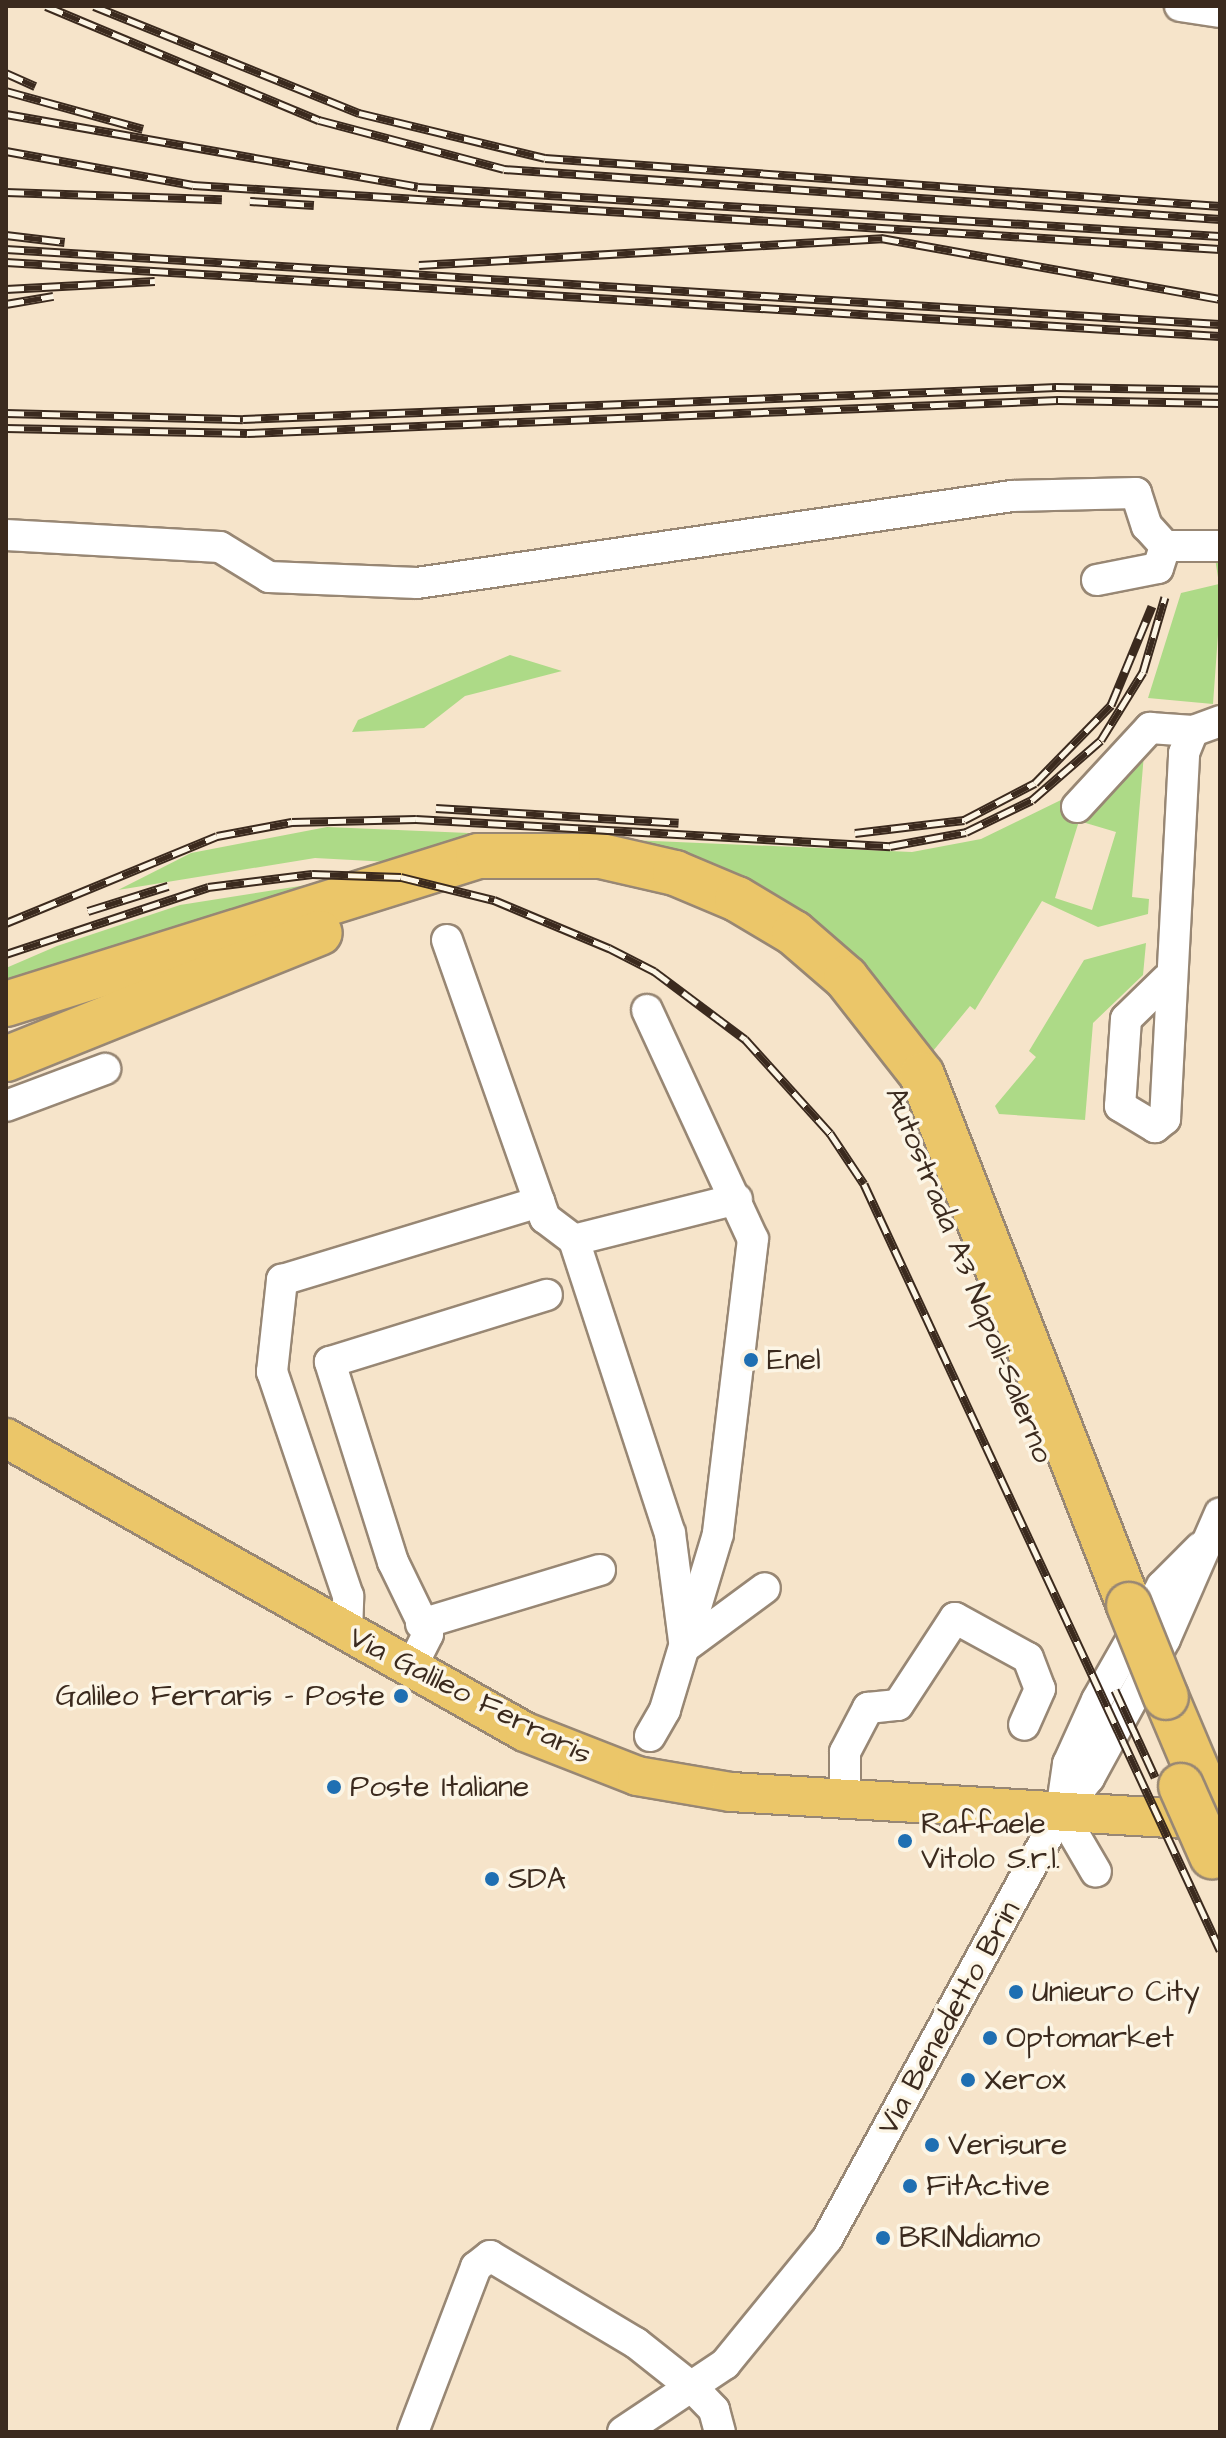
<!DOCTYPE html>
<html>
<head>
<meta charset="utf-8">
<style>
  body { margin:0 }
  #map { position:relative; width:1226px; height:2438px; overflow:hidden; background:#f6e4ca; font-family:"Architects Daughter",sans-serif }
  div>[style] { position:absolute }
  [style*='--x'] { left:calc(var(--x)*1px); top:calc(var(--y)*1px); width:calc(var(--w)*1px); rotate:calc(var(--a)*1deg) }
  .green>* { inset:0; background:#adda87 }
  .roads { filter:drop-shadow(2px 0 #988774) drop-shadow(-2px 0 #988774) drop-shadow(0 2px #988774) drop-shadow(0 -2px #988774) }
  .minor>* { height:30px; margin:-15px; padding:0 15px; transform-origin:15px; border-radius:15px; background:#fff }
  .major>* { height:38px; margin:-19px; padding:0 19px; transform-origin:19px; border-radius:19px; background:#ebc669 }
  .highway>* { height:44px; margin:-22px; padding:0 22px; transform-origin:22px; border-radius:22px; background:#ebc669 }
  .rail>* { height:9px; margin-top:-4.5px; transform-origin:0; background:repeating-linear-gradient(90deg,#fcf5e5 0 18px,#3b2a1e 0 36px); box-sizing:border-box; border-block:2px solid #3b2a1e }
  .bridges { filter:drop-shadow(2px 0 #988774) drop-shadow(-2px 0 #988774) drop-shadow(0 2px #988774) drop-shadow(0 -2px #988774) }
  .highway-bridge>* { height:44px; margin:-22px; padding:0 22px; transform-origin:22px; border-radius:22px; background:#ebc669 }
  .dots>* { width:22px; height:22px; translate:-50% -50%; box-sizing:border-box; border:4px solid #fcf5e5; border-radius:50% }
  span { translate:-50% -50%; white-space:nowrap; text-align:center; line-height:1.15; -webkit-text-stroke:7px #fcf5e5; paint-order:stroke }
  .street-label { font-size:30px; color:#3b2a1e }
  .poi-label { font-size:30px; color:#3b2a1e }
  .left { translate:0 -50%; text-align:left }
  .right { translate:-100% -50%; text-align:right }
  .frame { position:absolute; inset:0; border:8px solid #3b2a1e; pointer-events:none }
</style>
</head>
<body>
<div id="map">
  <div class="green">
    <i style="clip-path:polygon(1215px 558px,1220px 558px,1220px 607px,1213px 704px,1148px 698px,1181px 593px,1219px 584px)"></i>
    <i style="clip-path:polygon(510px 655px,562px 671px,465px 696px,424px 728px,352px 732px,358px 720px)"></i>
    <i style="clip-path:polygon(evenodd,1144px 754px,1132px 897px,1149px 899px,1148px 914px,1098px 927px,1042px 901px,975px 1010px,970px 1006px,933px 1051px,727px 880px,315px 858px,118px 890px,191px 853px,327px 827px,912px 852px,981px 839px,1063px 799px,1077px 820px,1144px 754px,1079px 821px,1116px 832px,1092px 910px,1055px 898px,1079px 821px)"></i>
    <i style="clip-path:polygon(313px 884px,210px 923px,6px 990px,6px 968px,57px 946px,180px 905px)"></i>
    <i style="clip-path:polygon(1146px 943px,1143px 975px,1093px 1023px,1085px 1120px,999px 1114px,995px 1106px,1036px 1057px,1029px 1051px,1084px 960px)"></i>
  </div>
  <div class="roads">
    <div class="minor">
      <i style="--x:1180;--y:6;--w:40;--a:8.5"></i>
      <i style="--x:6;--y:535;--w:214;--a:3.2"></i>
      <i style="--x:220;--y:547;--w:57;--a:31.5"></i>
      <i style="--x:269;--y:577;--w:148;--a:2.3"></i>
      <i style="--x:417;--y:583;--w:601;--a:-8.32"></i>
      <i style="--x:1012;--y:496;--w:124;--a:-1.4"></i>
      <i style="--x:1136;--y:493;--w:35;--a:72"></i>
      <i style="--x:1147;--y:526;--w:27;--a:48"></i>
      <i style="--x:1165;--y:546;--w:55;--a:0"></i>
      <i style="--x:1097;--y:580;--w:62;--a:-11.1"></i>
      <i style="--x:1158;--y:568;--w:23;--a:-72"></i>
      <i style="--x:1077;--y:807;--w:108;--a:-47.3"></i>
      <i style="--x:1150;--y:728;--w:43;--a:4"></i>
      <i style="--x:447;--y:940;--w:295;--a:70.6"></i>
      <i style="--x:545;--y:1218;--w:36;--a:37"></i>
      <i style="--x:574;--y:1240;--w:308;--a:71.9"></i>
      <i style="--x:670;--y:1533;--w:109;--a:82.6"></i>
      <i style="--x:1167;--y:979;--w:57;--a:135.7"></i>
      <i style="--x:1126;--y:1019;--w:87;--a:93.9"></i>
      <i style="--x:1120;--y:1106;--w:41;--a:31"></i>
      <i style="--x:1155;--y:1127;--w:13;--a:-39"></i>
      <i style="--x:1165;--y:1119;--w:366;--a:-87"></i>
      <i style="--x:1184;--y:753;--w:24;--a:-68"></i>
      <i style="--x:1193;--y:731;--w:29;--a:-20"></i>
      <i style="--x:647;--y:1010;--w:252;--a:65.2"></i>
      <i style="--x:753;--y:1239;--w:297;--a:96.8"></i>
      <i style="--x:718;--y:1534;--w:184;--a:106.8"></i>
      <i style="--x:665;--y:1710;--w:30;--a:120"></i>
      <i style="--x:6;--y:1106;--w:106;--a:-20.5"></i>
      <i style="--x:574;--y:1240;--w:168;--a:-14.1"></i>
      <i style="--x:421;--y:1624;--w:187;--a:-16.8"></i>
      <i style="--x:347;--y:1633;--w:37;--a:-88"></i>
      <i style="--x:348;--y:1596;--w:237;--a:-108.7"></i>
      <i style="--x:272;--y:1372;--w:93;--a:-83.8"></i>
      <i style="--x:282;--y:1280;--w:269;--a:-16.9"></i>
      <i style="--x:685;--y:1647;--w:99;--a:-36.4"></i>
      <i style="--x:410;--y:1670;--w:40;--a:-63.4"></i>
      <i style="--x:428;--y:1634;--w:80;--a:-115.9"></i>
      <i style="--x:393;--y:1562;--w:210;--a:-107.5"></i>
      <i style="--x:330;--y:1362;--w:227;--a:-17.2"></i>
      <i style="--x:845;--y:1799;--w:47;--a:-90"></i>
      <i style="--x:845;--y:1752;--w:50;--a:-62.4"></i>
      <i style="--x:868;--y:1708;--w:30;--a:-6"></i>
      <i style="--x:898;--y:1705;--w:104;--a:-56.8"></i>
      <i style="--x:955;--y:1618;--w:83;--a:28.7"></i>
      <i style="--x:1028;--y:1658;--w:33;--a:69"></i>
      <i style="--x:1040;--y:1689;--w:39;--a:114"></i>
      <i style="--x:1062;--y:1811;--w:43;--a:-50.7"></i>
      <i style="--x:1089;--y:1778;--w:158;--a:-61.3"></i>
      <i style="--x:1165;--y:1639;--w:137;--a:-66.4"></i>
      <i style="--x:1061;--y:1812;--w:69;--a:59.7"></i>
      <i style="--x:413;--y:2432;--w:177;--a:-69.1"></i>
      <i style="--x:476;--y:2267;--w:18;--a:-38"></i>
      <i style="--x:490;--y:2256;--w:170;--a:30.8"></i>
      <i style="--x:636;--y:2343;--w:74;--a:38.4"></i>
      <i style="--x:694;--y:2389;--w:29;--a:46"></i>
      <i style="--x:714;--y:2410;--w:23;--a:75"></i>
      <i style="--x:623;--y:2432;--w:123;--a:-33.7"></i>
      <i style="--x:725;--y:2364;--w:161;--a:-50.8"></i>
      <i style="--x:827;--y:2239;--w:487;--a:-61.3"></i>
      <i style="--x:1061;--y:1812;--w:49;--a:-81.7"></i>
      <i style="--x:1068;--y:1764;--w:70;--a:-65.6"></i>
      <i style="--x:1097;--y:1700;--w:131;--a:-60.3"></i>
      <i style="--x:1162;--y:1586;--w:54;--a:-45"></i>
    </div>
    <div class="major">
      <i style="--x:6;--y:1438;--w:596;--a:29.53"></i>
      <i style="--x:525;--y:1732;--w:120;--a:21.4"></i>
      <i style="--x:637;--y:1776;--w:95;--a:9.7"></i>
      <i style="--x:731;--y:1792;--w:490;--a:3.4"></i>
    </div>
    <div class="highway">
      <i style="--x:6;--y:1004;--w:495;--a:-17.4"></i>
      <i style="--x:478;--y:856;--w:123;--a:0"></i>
      <i style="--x:601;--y:856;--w:76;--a:12.9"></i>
      <i style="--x:675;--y:873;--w:67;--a:22.8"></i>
      <i style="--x:737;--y:899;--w:66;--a:30.8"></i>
      <i style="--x:794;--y:933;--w:69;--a:40.9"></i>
      <i style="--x:846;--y:978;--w:123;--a:51.9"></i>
      <i style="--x:922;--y:1075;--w:569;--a:68.67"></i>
      <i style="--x:6;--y:1059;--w:338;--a:-21.9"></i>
      <i style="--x:1166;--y:1697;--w:98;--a:67.1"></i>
    </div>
  </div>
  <div class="rail">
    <i style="--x:46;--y:6;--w:296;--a:22.7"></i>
    <i style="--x:319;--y:120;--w:191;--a:14.8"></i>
    <i style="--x:504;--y:169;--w:718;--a:3.99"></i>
    <i style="--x:94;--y:6;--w:286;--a:22"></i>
    <i style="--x:359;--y:113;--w:191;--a:13.6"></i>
    <i style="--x:545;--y:158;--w:677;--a:4.07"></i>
    <i style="--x:6;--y:73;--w:32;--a:24"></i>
    <i style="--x:6;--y:91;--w:142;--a:15.5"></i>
    <i style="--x:6;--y:114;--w:418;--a:10"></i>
    <i style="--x:418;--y:187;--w:803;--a:3.5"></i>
    <i style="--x:6;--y:151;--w:190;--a:10.3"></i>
    <i style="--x:193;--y:185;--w:1029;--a:3.57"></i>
    <i style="--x:6;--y:192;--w:216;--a:1.9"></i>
    <i style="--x:250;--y:201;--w:64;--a:3.6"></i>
    <i style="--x:6;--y:235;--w:59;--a:6.8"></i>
    <i style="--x:881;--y:238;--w:344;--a:10.2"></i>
    <i style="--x:6;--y:249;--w:1216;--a:3.54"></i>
    <i style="--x:6;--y:262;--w:1216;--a:3.49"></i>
    <i style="--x:419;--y:265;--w:464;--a:-3.3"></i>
    <i style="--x:6;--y:289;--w:149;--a:-3.1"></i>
    <i style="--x:6;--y:304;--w:48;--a:-9.7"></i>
    <i style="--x:6;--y:413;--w:237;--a:1.5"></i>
    <i style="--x:243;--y:419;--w:814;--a:-2.25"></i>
    <i style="--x:1056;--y:387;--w:164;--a:1"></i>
    <i style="--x:6;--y:428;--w:241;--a:1.2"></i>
    <i style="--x:247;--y:433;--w:812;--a:-2.33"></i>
    <i style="--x:1058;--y:400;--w:162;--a:1.1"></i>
    <i style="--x:436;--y:808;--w:243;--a:3.5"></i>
    <i style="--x:855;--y:833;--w:110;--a:-6.8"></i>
    <i style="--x:964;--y:820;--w:80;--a:-27.5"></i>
    <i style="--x:1035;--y:783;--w:109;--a:-45.7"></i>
    <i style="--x:1111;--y:705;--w:107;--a:-67.5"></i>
    <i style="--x:88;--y:911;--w:84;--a:-17.4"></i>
    <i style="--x:6;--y:923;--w:228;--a:-22.4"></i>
    <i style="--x:217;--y:836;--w:76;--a:-10.6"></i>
    <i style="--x:292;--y:822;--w:124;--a:-1.4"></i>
    <i style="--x:416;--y:819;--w:475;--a:3.3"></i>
    <i style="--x:890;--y:846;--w:77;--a:-10.4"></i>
    <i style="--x:966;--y:832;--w:73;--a:-25.9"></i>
    <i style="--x:1032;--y:800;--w:91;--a:-41"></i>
    <i style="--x:1101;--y:740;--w:80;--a:-58.3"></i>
    <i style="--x:1143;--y:672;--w:78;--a:-73.7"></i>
    <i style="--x:6;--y:954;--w:213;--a:-18.3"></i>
    <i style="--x:208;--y:887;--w:105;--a:-7.1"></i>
    <i style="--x:312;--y:874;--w:89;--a:1.9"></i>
    <i style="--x:401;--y:877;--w:96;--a:13.9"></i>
    <i style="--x:494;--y:900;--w:125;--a:22.7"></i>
    <i style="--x:609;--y:948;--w:51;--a:27.1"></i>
    <i style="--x:654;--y:971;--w:114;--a:36.8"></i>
    <i style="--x:745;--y:1039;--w:127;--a:47.9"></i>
    <i style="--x:830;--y:1133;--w:61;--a:56.3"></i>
    <i style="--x:864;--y:1184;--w:845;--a:65.07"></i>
    <i style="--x:1115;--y:1690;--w:96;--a:65.3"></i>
  </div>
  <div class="bridges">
    <div class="highway-bridge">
      <i style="--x:1129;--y:1605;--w:99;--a:68.1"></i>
      <i style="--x:1181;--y:1786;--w:77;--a:66.1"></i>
    </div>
  </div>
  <div class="dots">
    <i style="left:751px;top:1360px;background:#1f6fb2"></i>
    <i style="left:401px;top:1696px;background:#1f6fb2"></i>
    <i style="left:334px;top:1787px;background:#1f6fb2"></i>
    <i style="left:905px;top:1841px;background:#1f6fb2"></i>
    <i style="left:492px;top:1879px;background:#1f6fb2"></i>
    <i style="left:1016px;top:1992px;background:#1f6fb2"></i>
    <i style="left:990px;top:2038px;background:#1f6fb2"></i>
    <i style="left:968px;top:2080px;background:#1f6fb2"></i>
    <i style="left:932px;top:2145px;background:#1f6fb2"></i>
    <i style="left:910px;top:2186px;background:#1f6fb2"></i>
    <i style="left:883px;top:2238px;background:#1f6fb2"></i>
  </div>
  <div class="street-label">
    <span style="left:969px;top:1275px;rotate:68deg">Autostrada A3 Napoli-Salerno</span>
    <span style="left:470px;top:1696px;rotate:27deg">Via Galileo Ferraris</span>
    <span style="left:949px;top:2018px;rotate:-61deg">Via Benedetto Brin</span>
  </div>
  <div class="poi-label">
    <span class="left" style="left:767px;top:1360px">Enel</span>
    <span class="right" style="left:385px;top:1696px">Galileo Ferraris - Poste</span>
    <span class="left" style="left:350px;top:1787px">Poste Italiane</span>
    <span class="left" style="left:921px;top:1841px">Raffaele<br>Vitolo S.r.l.</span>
    <span class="left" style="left:508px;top:1879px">SDA</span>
    <span class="left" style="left:1032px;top:1992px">Unieuro City</span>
    <span class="left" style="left:1006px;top:2038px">Optomarket</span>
    <span class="left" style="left:984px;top:2080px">Xerox</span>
    <span class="left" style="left:948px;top:2145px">Verisure</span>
    <span class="left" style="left:926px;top:2186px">FitActive</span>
    <span class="left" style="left:899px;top:2238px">BRINdiamo</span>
  </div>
  <div class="frame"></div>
</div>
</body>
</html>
